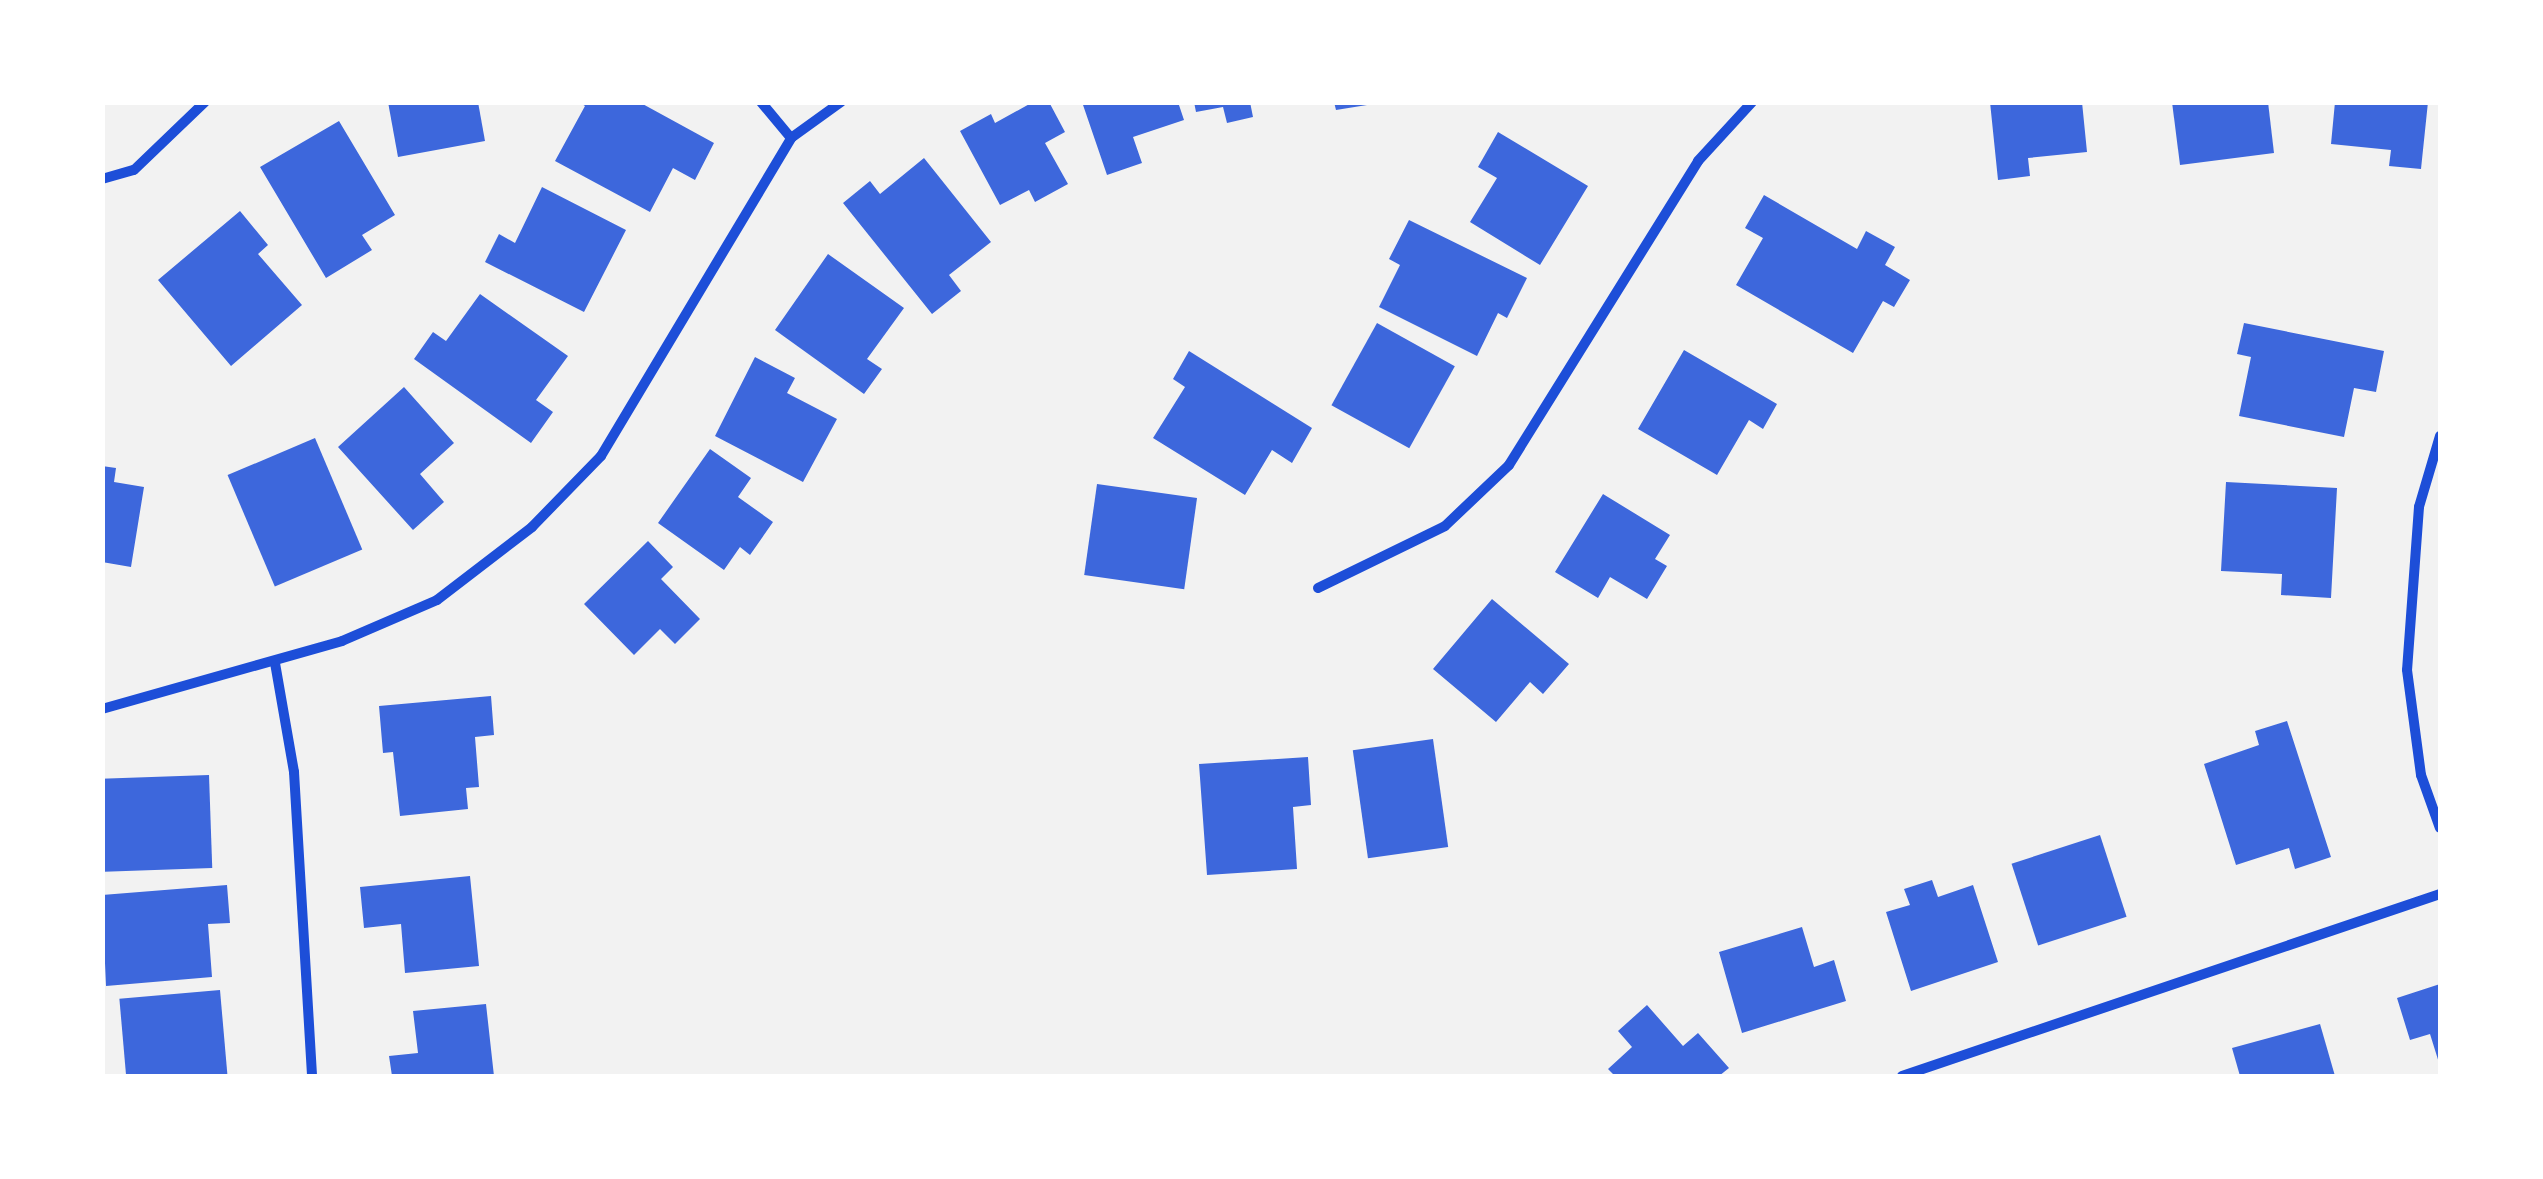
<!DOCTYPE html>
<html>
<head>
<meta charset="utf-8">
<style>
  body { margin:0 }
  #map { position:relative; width:2543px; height:1179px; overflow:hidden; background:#f2f2f2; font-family:"Space Grotesk",sans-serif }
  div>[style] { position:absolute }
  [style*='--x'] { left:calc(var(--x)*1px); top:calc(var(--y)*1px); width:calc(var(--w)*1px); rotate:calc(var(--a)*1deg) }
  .building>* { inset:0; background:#3d67dc; transform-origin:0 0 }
  .minor>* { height:10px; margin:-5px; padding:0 5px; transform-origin:5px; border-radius:5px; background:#1d4ed8 }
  span { translate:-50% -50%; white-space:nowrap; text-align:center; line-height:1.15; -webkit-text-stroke:9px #fff; paint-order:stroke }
  .frame { position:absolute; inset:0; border:105px solid #fff; pointer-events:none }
</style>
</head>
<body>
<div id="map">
  <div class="building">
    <i style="clip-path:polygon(388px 102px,478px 102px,485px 141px,398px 157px)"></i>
    <i style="clip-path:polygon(579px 102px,639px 102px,714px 143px,695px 180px,673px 168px,650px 212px,555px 161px,585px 106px)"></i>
    <i style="clip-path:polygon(1033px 102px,1049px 102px,1065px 132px,1045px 143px,1068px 184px,1035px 202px,1029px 190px,1000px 205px,960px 131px,991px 114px,995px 123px)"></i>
    <i style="clip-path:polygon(1082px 102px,1178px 102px,1184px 120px,1133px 137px,1142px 163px,1107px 175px)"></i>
    <i style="clip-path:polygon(1194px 102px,1250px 102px,1253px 117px,1227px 123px,1223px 107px,1196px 112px)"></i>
    <i style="clip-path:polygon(1334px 102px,1366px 102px,1367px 105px,1336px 110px)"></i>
    <i style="clip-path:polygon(1990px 102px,2082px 102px,2087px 152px,2028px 158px,2030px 176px,1998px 180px)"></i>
    <i style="clip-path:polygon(2172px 102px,2268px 102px,2274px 153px,2180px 165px)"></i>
    <i style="clip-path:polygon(2335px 102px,2428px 102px,2421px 169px,2389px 166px,2391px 150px,2331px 144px)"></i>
    <i style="clip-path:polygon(339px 121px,395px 215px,362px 235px,372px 250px,326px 278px,260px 167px)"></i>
    <i style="clip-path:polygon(1498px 132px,1588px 186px,1540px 265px,1470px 222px,1497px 178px,1478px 167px)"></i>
    <i style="clip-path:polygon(924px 158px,991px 242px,949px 275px,961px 291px,932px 314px,843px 203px,870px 181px,880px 194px)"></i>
    <i style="clip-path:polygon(542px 187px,626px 230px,584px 312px,485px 262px,499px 234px,515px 243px)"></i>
    <i style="clip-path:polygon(1764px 195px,1857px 249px,1866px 231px,1895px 247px,1885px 265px,1910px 280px,1894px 307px,1883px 301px,1853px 353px,1736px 285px,1763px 238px,1745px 228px)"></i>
    <i style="clip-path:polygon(240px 211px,268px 245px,258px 254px,302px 305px,231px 366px,158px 280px)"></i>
    <i style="clip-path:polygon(1409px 220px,1527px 278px,1507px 318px,1498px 313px,1477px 356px,1379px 307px,1400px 265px,1389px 259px)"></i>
    <i style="clip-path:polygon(828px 254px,904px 308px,867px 359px,882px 369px,864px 394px,775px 330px)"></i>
    <i style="clip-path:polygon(480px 294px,568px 356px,536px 400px,553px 412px,531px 443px,414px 359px,433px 332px,446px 341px)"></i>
    <i style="left:1377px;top:323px;width:89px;height:94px;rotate:29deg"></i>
    <i style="clip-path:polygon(2244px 323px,2384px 351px,2376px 392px,2354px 388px,2344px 437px,2239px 416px,2251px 357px,2237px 354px)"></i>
    <i style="clip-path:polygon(1684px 350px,1777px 404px,1763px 429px,1749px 420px,1717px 475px,1638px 429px)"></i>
    <i style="clip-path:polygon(1189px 351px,1312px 428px,1292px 463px,1272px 450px,1245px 495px,1153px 438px,1185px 387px,1173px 379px)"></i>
    <i style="clip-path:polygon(755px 357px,795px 378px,787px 393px,837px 419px,803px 482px,715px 436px)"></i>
    <i style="clip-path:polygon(404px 387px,454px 443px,420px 474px,444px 502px,413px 530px,338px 447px)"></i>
    <i style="left:315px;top:438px;width:121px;height:95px;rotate:67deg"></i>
    <i style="clip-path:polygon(710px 449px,751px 478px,738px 497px,773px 522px,750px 555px,740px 547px,724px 570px,658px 523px)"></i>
    <i style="clip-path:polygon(102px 466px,116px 468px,114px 482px,144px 487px,131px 567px,102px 562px)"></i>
    <i style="clip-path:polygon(2226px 482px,2337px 488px,2331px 598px,2281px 595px,2282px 574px,2221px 571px)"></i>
    <i style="left:1097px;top:484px;width:101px;height:92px;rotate:8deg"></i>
    <i style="clip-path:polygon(1603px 494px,1670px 535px,1655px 559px,1667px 566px,1647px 599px,1610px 577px,1598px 598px,1555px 572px)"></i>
    <i style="clip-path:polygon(648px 541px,673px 567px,661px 579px,700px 619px,675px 644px,660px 629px,634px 655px,584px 604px)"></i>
    <i style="clip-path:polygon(1492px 599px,1569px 664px,1543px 694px,1530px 682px,1496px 722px,1433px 669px)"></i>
    <i style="clip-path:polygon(491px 696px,494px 735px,475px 737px,479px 787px,466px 788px,468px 809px,400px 816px,393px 752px,383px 753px,379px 706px)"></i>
    <i style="clip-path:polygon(2287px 721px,2331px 857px,2295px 869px,2289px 848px,2236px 865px,2204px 764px,2259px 745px,2255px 731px)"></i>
    <i style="left:1433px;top:739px;width:109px;height:81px;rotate:82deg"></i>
    <i style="clip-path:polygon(1308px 757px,1311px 805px,1293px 807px,1297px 869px,1207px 875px,1199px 764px)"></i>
    <i style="left:209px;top:775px;width:93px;height:108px;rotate:88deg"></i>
    <i style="left:2100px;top:835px;width:86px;height:93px;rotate:72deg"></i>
    <i style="clip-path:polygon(470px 876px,479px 966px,405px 973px,401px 924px,364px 928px,360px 887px)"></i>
    <i style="clip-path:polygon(1932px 880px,1938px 897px,1973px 885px,1998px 962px,1911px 991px,1886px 912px,1910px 905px,1904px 889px)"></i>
    <i style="clip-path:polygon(227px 885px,230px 923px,208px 924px,212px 977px,106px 986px,102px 895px)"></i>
    <i style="clip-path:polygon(1802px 927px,1814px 967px,1834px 960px,1846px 1001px,1742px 1033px,1719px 952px)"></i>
    <i style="clip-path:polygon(2440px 984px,2440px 1066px,2430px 1034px,2410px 1040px,2397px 998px)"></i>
    <i style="left:220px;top:990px;width:86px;height:101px;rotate:85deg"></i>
    <i style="clip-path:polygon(486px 1004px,494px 1076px,392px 1076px,389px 1056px,418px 1053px,413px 1011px)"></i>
    <i style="clip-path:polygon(1647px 1005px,1683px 1046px,1698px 1033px,1729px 1068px,1719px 1076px,1615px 1076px,1608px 1069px,1632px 1047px,1618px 1031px)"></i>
    <i style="clip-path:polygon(2320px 1024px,2335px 1076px,2240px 1076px,2232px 1048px)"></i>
  </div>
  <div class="minor">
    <i style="--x:761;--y:102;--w:47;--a:50.2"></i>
    <i style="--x:102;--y:179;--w:33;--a:-16"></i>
    <i style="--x:134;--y:170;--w:98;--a:-43.8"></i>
    <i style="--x:2440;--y:436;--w:74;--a:106.5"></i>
    <i style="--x:2419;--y:507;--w:163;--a:94.2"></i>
    <i style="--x:2407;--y:670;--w:106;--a:82.4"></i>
    <i style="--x:2421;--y:775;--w:56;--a:70.3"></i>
    <i style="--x:1318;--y:588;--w:141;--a:-26"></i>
    <i style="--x:1445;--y:526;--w:88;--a:-43.6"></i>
    <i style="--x:1509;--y:465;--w:358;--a:-58.1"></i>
    <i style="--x:1698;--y:161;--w:80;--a:-47.5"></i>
    <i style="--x:275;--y:663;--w:111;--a:80.1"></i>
    <i style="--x:294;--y:772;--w:305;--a:86.6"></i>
    <i style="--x:102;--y:709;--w:249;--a:-15.8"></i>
    <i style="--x:342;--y:641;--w:103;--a:-23.3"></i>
    <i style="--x:437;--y:600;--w:120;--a:-37.5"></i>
    <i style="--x:532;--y:527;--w:99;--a:-45.8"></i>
    <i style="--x:601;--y:456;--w:370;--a:-59.1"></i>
    <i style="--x:791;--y:138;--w:62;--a:-35.8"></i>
    <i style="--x:1902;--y:1076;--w:568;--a:-18.69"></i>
  </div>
  <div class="frame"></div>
</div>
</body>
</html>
